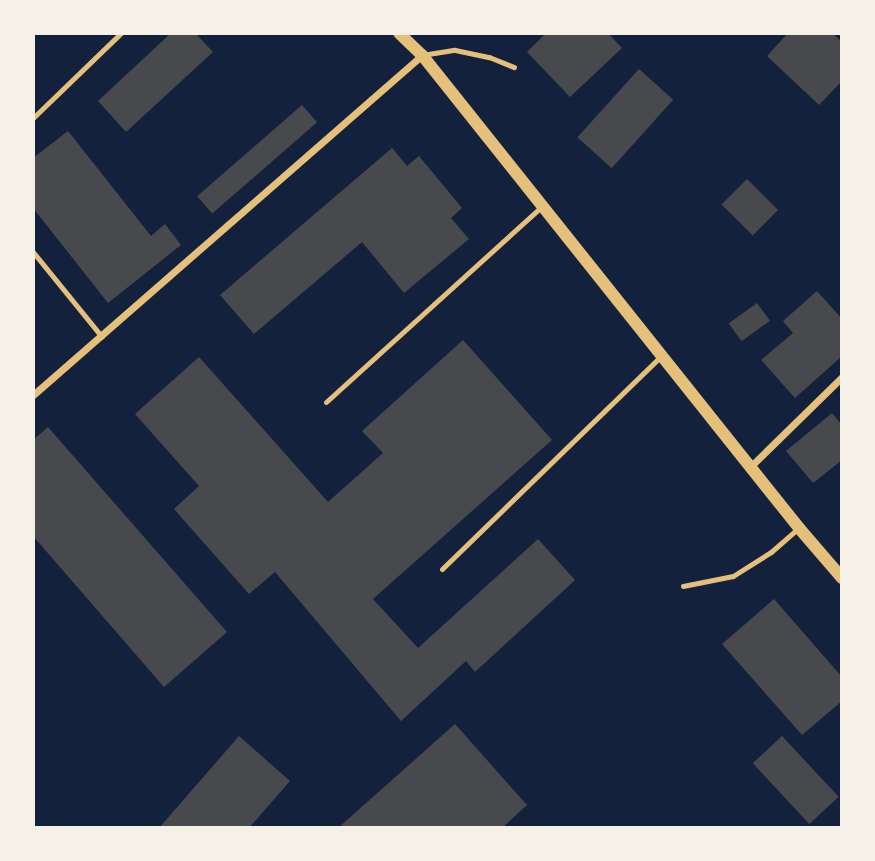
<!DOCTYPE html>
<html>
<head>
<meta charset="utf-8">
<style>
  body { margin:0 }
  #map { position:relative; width:875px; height:861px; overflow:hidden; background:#14213d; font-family:Arial,sans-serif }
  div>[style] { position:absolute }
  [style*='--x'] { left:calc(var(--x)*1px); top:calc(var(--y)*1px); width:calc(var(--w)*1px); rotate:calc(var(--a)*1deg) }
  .building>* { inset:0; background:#48494c; transform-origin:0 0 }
  .path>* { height:4.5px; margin:-2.25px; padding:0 2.25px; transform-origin:2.25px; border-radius:2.25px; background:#e5c07b }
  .service>* { height:5px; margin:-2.5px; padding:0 2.5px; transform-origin:2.5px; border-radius:2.5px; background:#e5c07b }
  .minor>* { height:7px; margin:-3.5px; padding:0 3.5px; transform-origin:3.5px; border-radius:3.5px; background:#e5c07b }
  .tertiary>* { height:12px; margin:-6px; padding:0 6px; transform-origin:6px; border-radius:6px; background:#e5c07b }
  span { translate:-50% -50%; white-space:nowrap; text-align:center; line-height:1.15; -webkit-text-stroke:5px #f6f1e7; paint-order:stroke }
  .frame { position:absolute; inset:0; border:35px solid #f6f1e7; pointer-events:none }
</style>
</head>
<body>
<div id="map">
  <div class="building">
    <i style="clip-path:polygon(171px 33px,195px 33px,213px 52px,126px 132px,98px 101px)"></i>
    <i style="clip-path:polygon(546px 33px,608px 33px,622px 48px,570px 97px,527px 52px)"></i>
    <i style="clip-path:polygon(788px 33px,832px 33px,842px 42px,842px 81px,819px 105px,767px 56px)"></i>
    <i style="left:639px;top:69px;width:46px;height:92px;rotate:42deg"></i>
    <i style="left:302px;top:105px;width:23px;height:139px;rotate:49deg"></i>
    <i style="clip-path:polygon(68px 131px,151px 236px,165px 224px,181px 245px,108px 303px,33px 208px,33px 158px)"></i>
    <i style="clip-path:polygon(392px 148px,407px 166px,419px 156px,462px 208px,451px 218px,469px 239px,404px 293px,362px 242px,254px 334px,220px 295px)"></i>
    <i style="left:747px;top:179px;width:44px;height:36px;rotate:45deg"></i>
    <i style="clip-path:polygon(817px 291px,842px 319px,842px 356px,795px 398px,761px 360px,793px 333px,783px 321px)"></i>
    <i style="left:757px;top:303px;width:22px;height:35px;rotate:54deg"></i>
    <i style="clip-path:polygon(463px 340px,552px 440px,373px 599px,418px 648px,538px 539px,575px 580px,475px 672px,466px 661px,401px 721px,275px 572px,249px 594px,174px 509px,199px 486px,135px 414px,199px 357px,328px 502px,383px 453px,362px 431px)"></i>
    <i style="clip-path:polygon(832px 413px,842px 425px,842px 460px,813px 483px,786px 451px)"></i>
    <i style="clip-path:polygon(48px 427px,227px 632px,164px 687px,33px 536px,33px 440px)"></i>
    <i style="clip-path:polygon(774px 599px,842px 677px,842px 701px,802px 735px,722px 644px)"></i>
    <i style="clip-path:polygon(455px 724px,527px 805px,502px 828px,338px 828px)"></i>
    <i style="clip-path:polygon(239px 736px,290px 781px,249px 828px,159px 828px)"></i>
    <i style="left:782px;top:736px;width:83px;height:40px;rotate:47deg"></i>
  </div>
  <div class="path">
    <i style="--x:33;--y:118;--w:122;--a:-44"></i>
  </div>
  <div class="service">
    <i style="--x:422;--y:55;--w:33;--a:-9"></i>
    <i style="--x:455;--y:50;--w:35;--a:12"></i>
    <i style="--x:489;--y:57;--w:27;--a:22"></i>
    <i style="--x:33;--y:252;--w:109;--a:50.9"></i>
    <i style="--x:326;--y:402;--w:292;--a:-42.2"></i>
    <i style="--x:442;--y:569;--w:305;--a:-44.2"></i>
    <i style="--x:683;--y:586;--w:51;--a:-11.3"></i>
    <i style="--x:733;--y:576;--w:45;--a:-32.3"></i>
    <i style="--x:771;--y:552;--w:37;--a:-41"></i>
  </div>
  <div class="minor">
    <i style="--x:33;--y:395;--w:517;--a:-41.15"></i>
    <i style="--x:750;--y:467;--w:129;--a:-44.4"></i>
  </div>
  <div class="tertiary">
    <i style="--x:399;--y:33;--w:32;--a:44"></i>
    <i style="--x:422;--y:55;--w:605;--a:51.44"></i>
    <i style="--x:799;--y:528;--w:66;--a:49.3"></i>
  </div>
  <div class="frame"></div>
</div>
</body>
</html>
